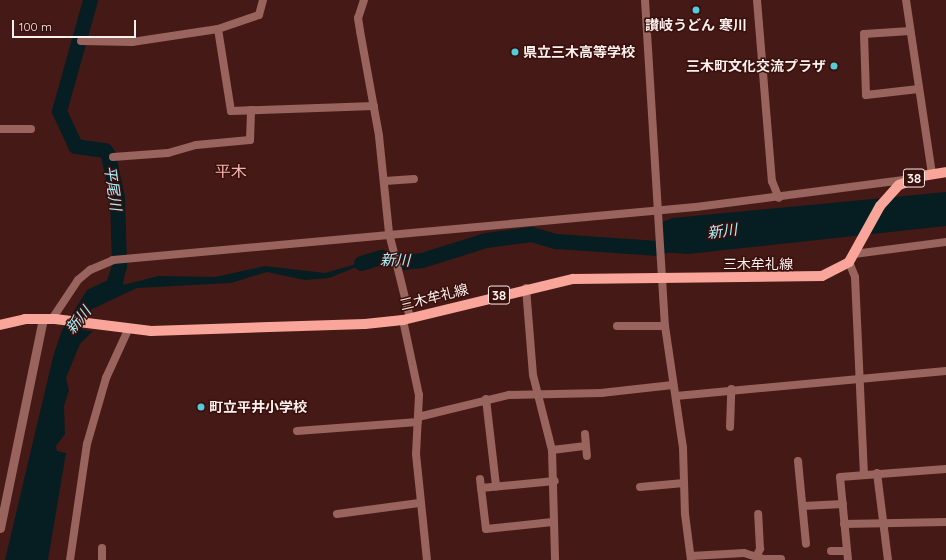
<!DOCTYPE html>
<html>
<head>
<meta charset="utf-8">
<style>
  body { margin:0 }
  #map { position:relative; width:946px; height:560px; overflow:hidden; background:#451a16; font-family:Quicksand,"Noto Sans JP",sans-serif }
  div>[style] { position:absolute }
  [style*='--x'] { left:calc(var(--x)*1px); top:calc(var(--y)*1px); width:calc(var(--w)*1px); rotate:calc(var(--a)*1deg) }
  .water>* { inset:0; background:#061e21 }
  .river>* { height:15px; margin:-7.5px; padding:0 7.5px; transform-origin:7.5px; border-radius:7.5px; background:#061e21 }
  .minor>* { height:8px; margin:-4px; padding:0 4px; transform-origin:4px; border-radius:4px; background:#98645d }
  .tertiary>* { height:9px; margin:-4.5px; padding:0 4.5px; transform-origin:4.5px; border-radius:4.5px; background:#98645d }
  .primary>* { height:10px; margin:-5px; padding:0 5px; transform-origin:5px; border-radius:5px; background:#f9a59a }
  .dots>* { width:11px; height:11px; translate:-50% -50%; box-sizing:border-box; border:2px solid #3a100d; border-radius:50% }
  span { translate:-50% -50%; white-space:nowrap; text-align:center; line-height:1.15; -webkit-text-stroke:3px #3a100d; paint-order:stroke }
  .shield-label span { padding:1px 3px; background:#3a100d; border:1px solid; border-radius:3px; -webkit-text-stroke-width:0 }
  .shield-label { font-size:13px; color:#fdf1ef; font-weight:700 }
  .poi-label { font-size:14px; color:#fdf1ef; font-weight:700 }
  .left { translate:0 -50%; text-align:left }
  .right { translate:-100% -50%; text-align:right }
  .street-label { font-size:14px; color:#fdf1ef }
  .water-label { font-size:15px; color:#a8f0fb; font-style:italic }
  .quarter-label { font-size:16px; color:#efb6ae }
  .scale { position:absolute; left:12px; top:20px; width:124px; height:18px; box-sizing:border-box; border:2px solid #fdf1ef; border-top:0; padding-left:5px; font-size:12px; line-height:14px; white-space:nowrap; color:#fdf1ef; -webkit-text-stroke:3px #3a100d; paint-order:stroke }
</style>
</head>
<body>
<div id="map">
  <div class="water">
    <i style="clip-path:polygon(946px 192px,946px 226px,688px 254px,659px 252px,657px 224px,672px 218px)"></i>
    <i style="clip-path:polygon(381px 257px,329px 278px,305px 280px,267px 272px,231px 283px,137px 288px,88px 311px,82px 330px,93px 331px,80px 344px,66px 378px,69px 390px,64px 406px,65px 434px,56px 446px,57px 451px,66px 453px,48px 560px,5px 560px,53px 357px,62px 330px,87px 290px,125px 272px,123px 285px,158px 276px,215px 277px,265px 266px,325px 273px)"></i>
  </div>
  <div class="river">
    <i style="--x:90;--y:0;--w:115;--a:105.6"></i>
    <i style="--x:59;--y:111;--w:38;--a:65"></i>
    <i style="--x:75;--y:146;--w:30;--a:8"></i>
    <i style="--x:105;--y:150;--w:6;--a:59"></i>
    <i style="--x:108;--y:155;--w:43;--a:77.9"></i>
    <i style="--x:117;--y:197;--w:69;--a:88.3"></i>
    <i style="--x:119;--y:266;--w:25;--a:108"></i>
    <i style="--x:361;--y:263;--w:21;--a:-17"></i>
    <i style="--x:381;--y:257;--w:23;--a:13"></i>
    <i style="--x:403;--y:262;--w:19;--a:-6"></i>
    <i style="--x:422;--y:260;--w:67;--a:-17.4"></i>
    <i style="--x:486;--y:240;--w:45;--a:-7.6"></i>
    <i style="--x:531;--y:234;--w:26;--a:16"></i>
    <i style="--x:556;--y:241;--w:102;--a:3.9"></i>
    <i style="--x:658;--y:248;--w:17;--a:-24"></i>
  </div>
  <div class="minor">
    <i style="--x:364;--y:0;--w:19;--a:108"></i>
    <i style="--x:358;--y:18;--w:13;--a:81"></i>
    <i style="--x:360;--y:31;--w:107;--a:79.7"></i>
    <i style="--x:379;--y:136;--w:98;--a:84.1"></i>
    <i style="--x:389;--y:233;--w:88;--a:76.1"></i>
    <i style="--x:645;--y:0;--w:327;--a:86.5"></i>
    <i style="--x:665;--y:326;--w:123;--a:81.6"></i>
    <i style="--x:683;--y:448;--w:66;--a:88.3"></i>
    <i style="--x:685;--y:514;--w:46;--a:82.6"></i>
    <i style="--x:757;--y:0;--w:182;--a:85.3"></i>
    <i style="--x:772;--y:181;--w:18;--a:68"></i>
    <i style="--x:906;--y:0;--w:176;--a:81.5"></i>
    <i style="--x:218;--y:29;--w:83;--a:81"></i>
    <i style="--x:231;--y:111;--w:143;--a:-2"></i>
    <i style="--x:910;--y:31;--w:46;--a:176.3"></i>
    <i style="--x:864;--y:34;--w:61;--a:88.1"></i>
    <i style="--x:866;--y:95;--w:53;--a:-6.5"></i>
    <i style="--x:81;--y:41;--w:51;--a:1.1"></i>
    <i style="--x:132;--y:42;--w:87;--a:-8.6"></i>
    <i style="--x:218;--y:29;--w:43;--a:-18.9"></i>
    <i style="--x:259;--y:15;--w:16;--a:-75"></i>
    <i style="--x:0;--y:129;--w:31;--a:0"></i>
    <i style="--x:113;--y:157;--w:55;--a:-4.2"></i>
    <i style="--x:168;--y:153;--w:29;--a:-16"></i>
    <i style="--x:196;--y:145;--w:54;--a:-5.3"></i>
    <i style="--x:250;--y:140;--w:30;--a:-88"></i>
    <i style="--x:385;--y:181;--w:29;--a:-4"></i>
    <i style="--x:854;--y:254;--w:93;--a:-7.4"></i>
    <i style="--x:849;--y:262;--w:16;--a:68"></i>
    <i style="--x:855;--y:277;--w:197;--a:87.4"></i>
    <i style="--x:526;--y:288;--w:87;--a:85.4"></i>
    <i style="--x:533;--y:375;--w:77;--a:75.8"></i>
    <i style="--x:552;--y:450;--w:110;--a:88.4"></i>
    <i style="--x:52;--y:319;--w:47;--a:-56.3"></i>
    <i style="--x:78;--y:280;--w:16;--a:-40"></i>
    <i style="--x:90;--y:270;--w:25;--a:-23"></i>
    <i style="--x:113;--y:260;--w:585;--a:-5.19"></i>
    <i style="--x:696;--y:207;--w:211;--a:-7.4"></i>
    <i style="--x:403;--y:320;--w:77;--a:78"></i>
    <i style="--x:419;--y:395;--w:59;--a:92.9"></i>
    <i style="--x:416;--y:454;--w:107;--a:84.1"></i>
    <i style="--x:617;--y:326;--w:48;--a:0"></i>
    <i style="--x:676;--y:396;--w:271;--a:-5.3"></i>
    <i style="--x:486;--y:399;--w:88;--a:83.4"></i>
    <i style="--x:418;--y:417;--w:94;--a:-13.6"></i>
    <i style="--x:509;--y:395;--w:92;--a:-1.2"></i>
    <i style="--x:601;--y:393;--w:72;--a:-6.3"></i>
    <i style="--x:730;--y:427;--w:38;--a:-88"></i>
    <i style="--x:297;--y:431;--w:121;--a:-4.3"></i>
    <i style="--x:585;--y:434;--w:22;--a:85"></i>
    <i style="--x:552;--y:450;--w:34;--a:-7"></i>
    <i style="--x:798;--y:461;--w:83;--a:84.5"></i>
    <i style="--x:877;--y:473;--w:88;--a:82.8"></i>
    <i style="--x:480;--y:479;--w:50;--a:83.2"></i>
    <i style="--x:486;--y:529;--w:67;--a:-6"></i>
    <i style="--x:640;--y:487;--w:44;--a:-5.2"></i>
    <i style="--x:481;--y:488;--w:74;--a:-5.4"></i>
    <i style="--x:803;--y:506;--w:40;--a:-2.9"></i>
    <i style="--x:337;--y:514;--w:83;--a:-7.6"></i>
    <i style="--x:844;--y:524;--w:102;--a:-1.1"></i>
    <i style="--x:831;--y:551;--w:16;--a:0"></i>
    <i style="--x:757;--y:555;--w:7;--a:-63"></i>
    <i style="--x:760;--y:549;--w:35;--a:-93"></i>
    <i style="--x:691;--y:556;--w:53;--a:-3.2"></i>
    <i style="--x:744;--y:553;--w:24;--a:17"></i>
    <i style="--x:767;--y:559;--w:14;--a:0"></i>
    <i style="--x:70;--y:560;--w:117;--a:-81.7"></i>
    <i style="--x:87;--y:444;--w:69;--a:-73.9"></i>
    <i style="--x:106;--y:378;--w:53;--a:-65.4"></i>
    <i style="--x:102;--y:560;--w:12;--a:-90"></i>
    <i style="--x:848;--y:560;--w:83;--a:-95.5"></i>
    <i style="--x:840;--y:477;--w:106;--a:-4.3"></i>
  </div>
  <div class="tertiary">
    <i style="--x:0;--y:528;--w:213;--a:-78.4"></i>
  </div>
  <div class="primary">
    <i style="--x:0;--y:325;--w:26;--a:-13"></i>
    <i style="--x:25;--y:319;--w:30;--a:0"></i>
    <i style="--x:55;--y:319;--w:97;--a:7.1"></i>
    <i style="--x:151;--y:331;--w:214;--a:-1.9"></i>
    <i style="--x:365;--y:324;--w:38;--a:-6"></i>
    <i style="--x:403;--y:320;--w:175;--a:-13.6"></i>
    <i style="--x:573;--y:279;--w:249;--a:-0.7"></i>
    <i style="--x:822;--y:276;--w:30;--a:-27"></i>
    <i style="--x:849;--y:262;--w:64;--a:-61"></i>
    <i style="--x:880;--y:206;--w:28;--a:-48"></i>
    <i style="--x:899;--y:185;--w:25;--a:-21"></i>
    <i style="--x:922;--y:176;--w:24;--a:-9"></i>
  </div>
  <div class="dots">
    <i style="left:696px;top:10px;background:#53cbdb"></i>
    <i style="left:515px;top:52px;background:#53cbdb"></i>
    <i style="left:834px;top:66px;background:#53cbdb"></i>
    <i style="left:201px;top:407px;background:#53cbdb"></i>
  </div>
  <div class="shield-label">
    <span style="left:914px;top:178px">38</span>
    <span style="left:499px;top:295px">38</span>
  </div>
  <div class="poi-label">
    <span style="left:696px;top:25px">讃岐うどん 寒川</span>
    <span class="left" style="left:523px;top:52px">県立三木高等学校</span>
    <span class="right" style="left:826px;top:66px">三木町文化交流プラザ</span>
    <span class="left" style="left:209px;top:407px">町立平井小学校</span>
  </div>
  <div class="street-label">
    <span style="left:758px;top:264px">三木牟礼線</span>
    <span style="left:434px;top:297px;rotate:-14deg">三木牟礼線</span>
  </div>
  <div class="water-label">
    <span style="left:113px;top:188px;rotate:82deg">平尾川</span>
    <span style="left:722px;top:231px;rotate:-7deg">新川</span>
    <span style="left:395px;top:260px;rotate:1deg">新川</span>
    <span style="left:78px;top:320px;rotate:-51deg">新川</span>
  </div>
  <div class="quarter-label">
    <span style="left:231px;top:171px">平木</span>
  </div>
  <div class="scale">100 m</div>
</div>
</body>
</html>
